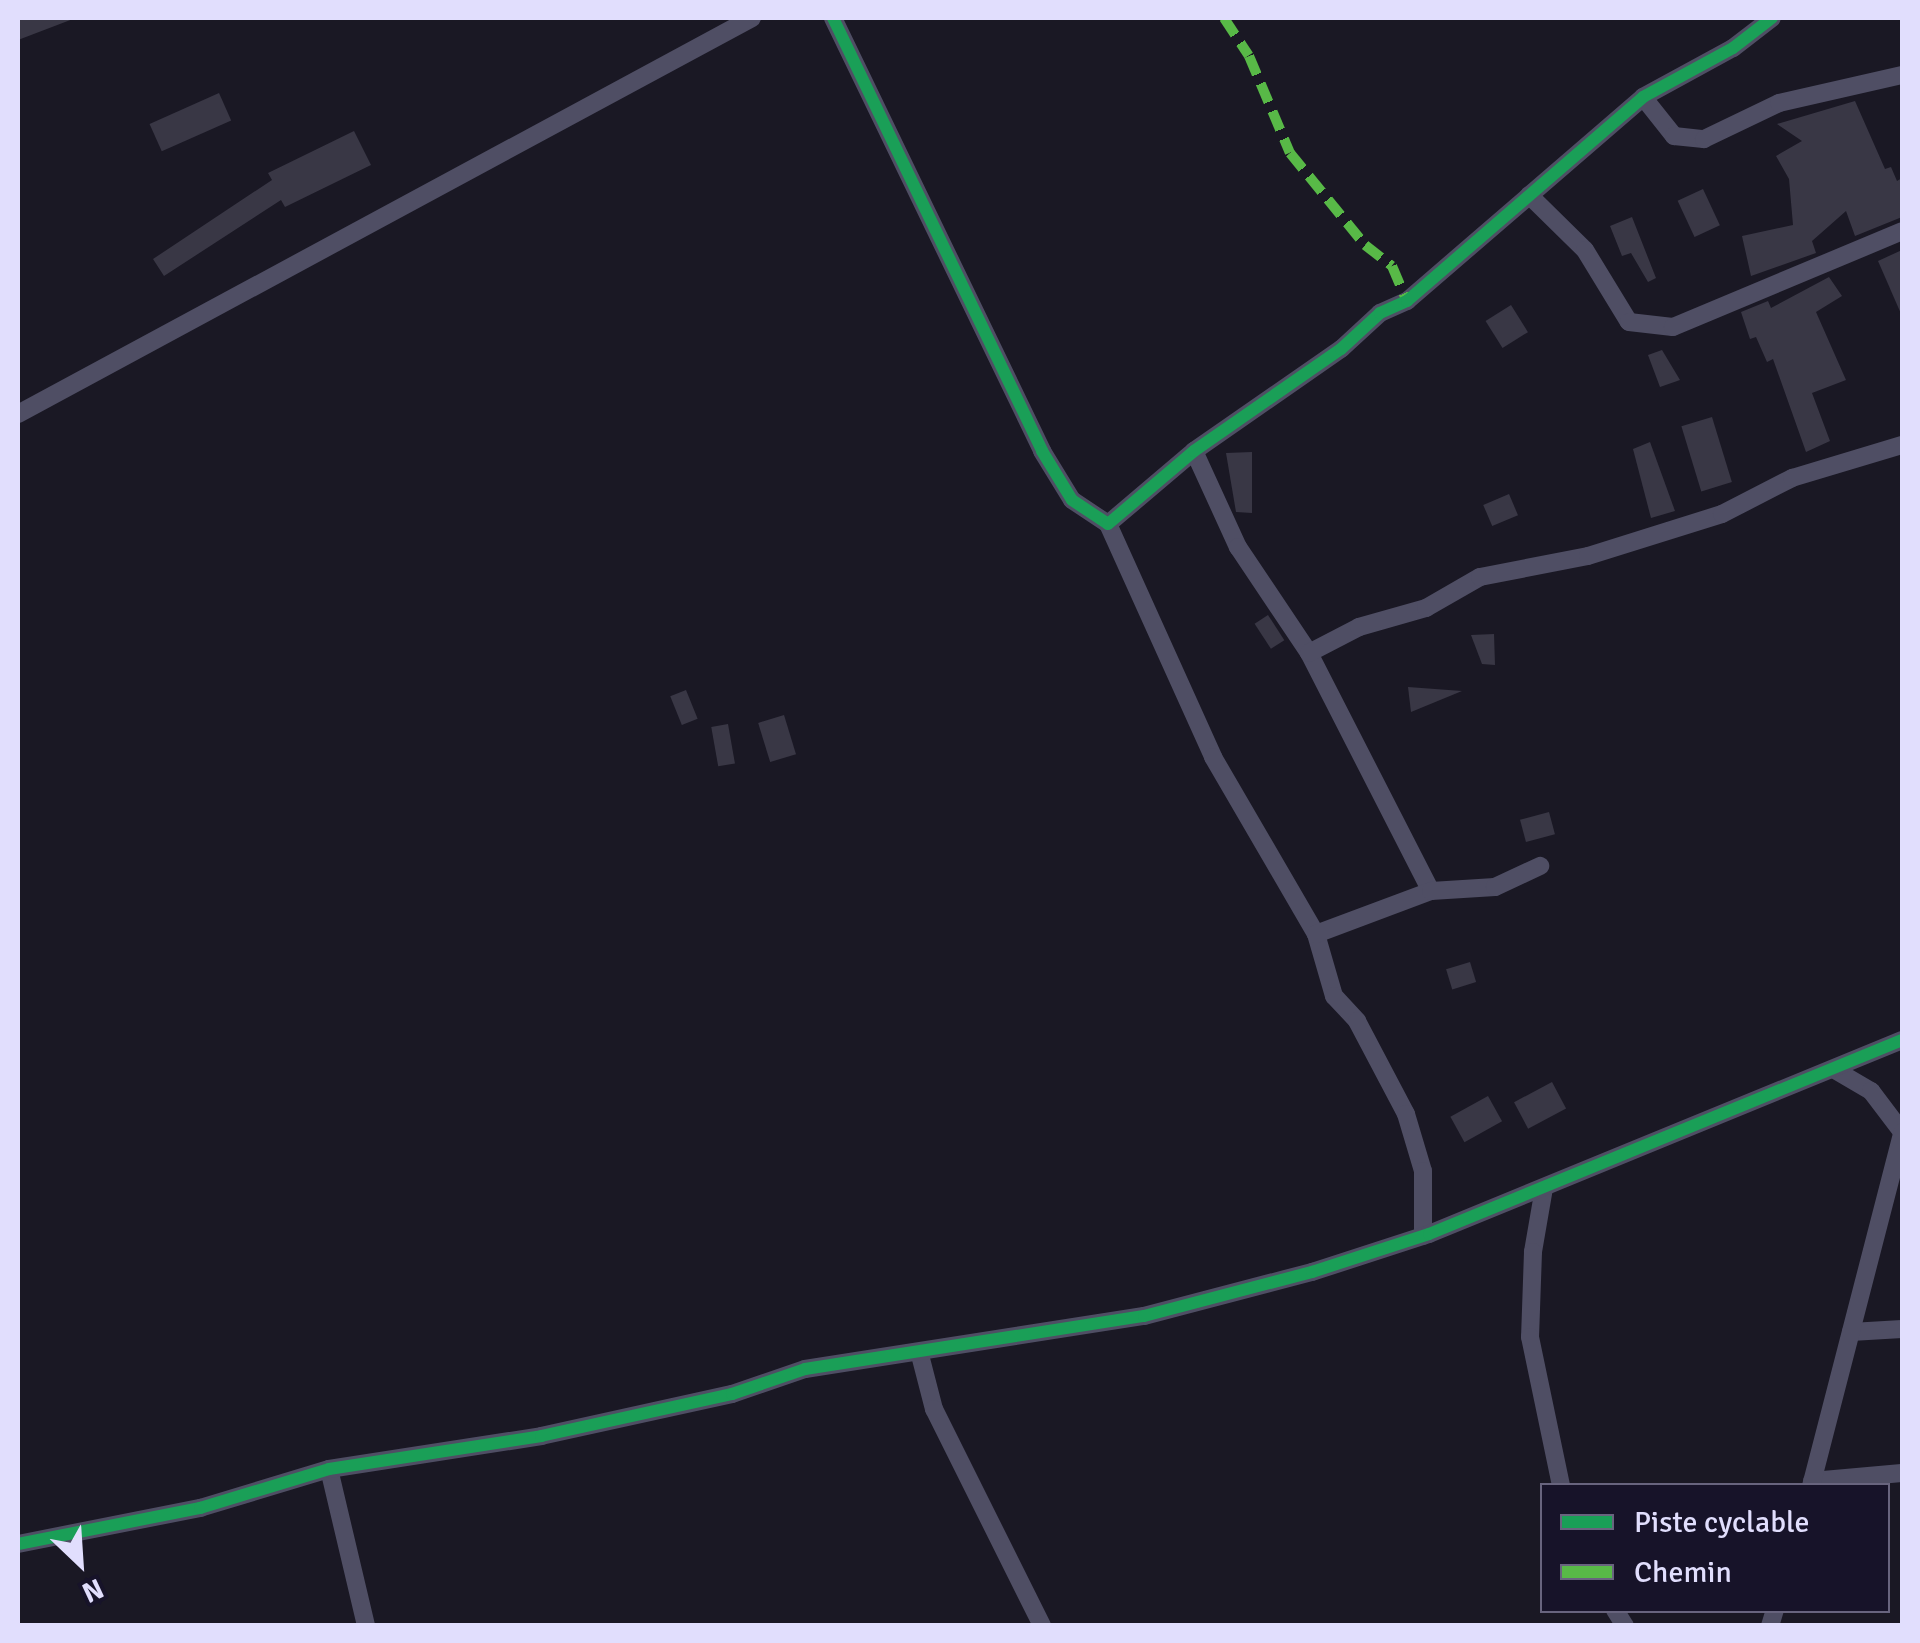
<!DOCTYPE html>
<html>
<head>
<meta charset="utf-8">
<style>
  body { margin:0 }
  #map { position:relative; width:1920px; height:1643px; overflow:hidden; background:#1a1824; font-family:Signika,sans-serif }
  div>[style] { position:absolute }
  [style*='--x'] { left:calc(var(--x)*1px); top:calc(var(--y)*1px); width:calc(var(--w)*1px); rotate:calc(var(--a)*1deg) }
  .building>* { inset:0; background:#393745; transform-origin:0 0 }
  .street>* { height:18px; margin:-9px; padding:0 9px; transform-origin:9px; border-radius:9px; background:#4f4e64 }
  .quiet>* { height:10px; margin-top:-5px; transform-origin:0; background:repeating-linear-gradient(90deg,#58b947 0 20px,transparent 0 30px) }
  .cycleway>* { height:12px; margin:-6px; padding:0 6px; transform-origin:6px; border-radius:6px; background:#1a9f57 }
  span { translate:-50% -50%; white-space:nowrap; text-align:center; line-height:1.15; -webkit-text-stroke:8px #171329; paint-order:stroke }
  .frame { position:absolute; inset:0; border:20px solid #e1defd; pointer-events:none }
  .legend { position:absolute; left:1540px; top:1483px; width:350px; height:130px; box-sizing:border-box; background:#171329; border:2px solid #68647e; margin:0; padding:12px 18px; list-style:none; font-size:30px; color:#e1defd }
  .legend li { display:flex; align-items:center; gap:20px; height:50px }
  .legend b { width:50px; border:2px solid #68647e }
  .north { position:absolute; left:30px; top:1513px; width:100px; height:100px; -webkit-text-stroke:8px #171329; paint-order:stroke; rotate:155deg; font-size:28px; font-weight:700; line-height:40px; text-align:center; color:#e1defd }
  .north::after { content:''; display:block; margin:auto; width:35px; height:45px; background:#e1defd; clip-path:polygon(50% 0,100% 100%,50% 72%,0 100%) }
</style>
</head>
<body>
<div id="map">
  <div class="building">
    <i style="clip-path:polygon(18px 18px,73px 18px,73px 19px,18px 40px)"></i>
    <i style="left:219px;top:93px;width:30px;height:76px;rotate:66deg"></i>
    <i style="clip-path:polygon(1855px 101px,1885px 169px,1891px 167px,1897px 181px,1902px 178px,1902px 217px,1855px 236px,1846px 211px,1812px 241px,1816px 253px,1751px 276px,1742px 236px,1793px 225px,1789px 179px,1776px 156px,1802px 141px,1777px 124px)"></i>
    <i style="clip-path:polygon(354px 131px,371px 165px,285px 207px,281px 200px,164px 276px,153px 259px,272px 180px,268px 173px)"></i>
    <i style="left:1703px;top:189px;width:40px;height:28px;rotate:65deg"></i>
    <i style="clip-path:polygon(1632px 217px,1656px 278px,1648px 282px,1631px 253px,1622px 256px,1610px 226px)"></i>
    <i style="clip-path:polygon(1902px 250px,1902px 316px,1878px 261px)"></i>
    <i style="clip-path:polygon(1829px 277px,1842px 296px,1816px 312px,1846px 380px,1812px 393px,1830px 441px,1806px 452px,1773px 359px,1767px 362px,1756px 337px,1750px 339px,1741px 312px,1768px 301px,1771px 308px)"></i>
    <i style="left:1511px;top:305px;width:32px;height:30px;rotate:58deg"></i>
    <i style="clip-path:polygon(1662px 350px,1680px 380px,1660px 387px,1648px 355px)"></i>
    <i style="left:1712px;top:417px;width:68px;height:32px;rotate:73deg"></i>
    <i style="clip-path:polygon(1650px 442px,1675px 511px,1651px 518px,1633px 449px)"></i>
    <i style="clip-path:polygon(1252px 452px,1252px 513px,1236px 512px,1226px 453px)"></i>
    <i style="left:1509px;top:494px;width:23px;height:28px;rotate:67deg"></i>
    <i style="left:1268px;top:615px;width:30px;height:16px;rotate:57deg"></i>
    <i style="clip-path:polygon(1494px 634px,1495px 665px,1482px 664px,1471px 635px)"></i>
    <i style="clip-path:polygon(1408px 687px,1462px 691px,1411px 712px)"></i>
    <i style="left:686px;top:690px;width:31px;height:17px;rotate:68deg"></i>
    <i style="left:784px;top:715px;width:41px;height:27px;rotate:73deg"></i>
    <i style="left:728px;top:724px;width:40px;height:17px;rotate:80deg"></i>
    <i style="left:1549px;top:812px;width:23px;height:30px;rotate:75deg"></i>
    <i style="left:1470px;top:962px;width:21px;height:25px;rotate:73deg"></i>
    <i style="left:1552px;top:1082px;width:30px;height:43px;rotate:62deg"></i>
    <i style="left:1488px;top:1096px;width:29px;height:43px;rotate:61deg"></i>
  </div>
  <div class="street">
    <i style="--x:833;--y:18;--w:481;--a:64.2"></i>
    <i style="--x:1042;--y:451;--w:57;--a:58.5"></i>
    <i style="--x:1072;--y:500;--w:43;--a:33.7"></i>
    <i style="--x:1108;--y:524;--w:113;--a:-40.3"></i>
    <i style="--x:1194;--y:451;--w:179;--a:-34.8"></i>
    <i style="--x:1341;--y:349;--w:53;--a:-42.7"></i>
    <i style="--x:1380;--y:313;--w:30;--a:-24"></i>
    <i style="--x:1407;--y:301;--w:312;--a:-40.8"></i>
    <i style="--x:1643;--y:97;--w:102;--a:-28.6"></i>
    <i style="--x:1733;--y:48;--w:49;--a:-37.6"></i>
    <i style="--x:1643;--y:97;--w:50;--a:51.5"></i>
    <i style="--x:1674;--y:136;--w:30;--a:6"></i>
    <i style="--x:1704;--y:139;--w:83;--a:-25.6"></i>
    <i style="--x:1779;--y:103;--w:126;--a:-12.8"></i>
    <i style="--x:1529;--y:195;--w:78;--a:44.5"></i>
    <i style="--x:1585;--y:250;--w:84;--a:58.6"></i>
    <i style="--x:1629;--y:322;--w:44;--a:6.5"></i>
    <i style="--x:1673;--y:327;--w:248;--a:-22.7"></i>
    <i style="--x:18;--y:414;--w:834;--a:-28.35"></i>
    <i style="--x:1194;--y:451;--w:106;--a:65.4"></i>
    <i style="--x:1238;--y:547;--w:128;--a:56.2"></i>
    <i style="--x:1309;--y:653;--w:267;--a:62.9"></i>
    <i style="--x:1108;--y:524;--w:256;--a:65.7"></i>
    <i style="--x:1213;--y:757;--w:205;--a:59.8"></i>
    <i style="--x:1316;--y:934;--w:65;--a:73.8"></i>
    <i style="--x:1334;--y:996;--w:34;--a:47"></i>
    <i style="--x:1357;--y:1021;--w:105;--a:62.2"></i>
    <i style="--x:1406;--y:1114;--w:59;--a:73.4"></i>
    <i style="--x:1423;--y:1171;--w:65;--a:90"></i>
    <i style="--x:1309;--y:653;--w:56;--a:-27.5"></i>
    <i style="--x:1359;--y:627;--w:70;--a:-15.8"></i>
    <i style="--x:1426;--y:608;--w:62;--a:-29.9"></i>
    <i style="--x:1480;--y:577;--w:110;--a:-11"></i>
    <i style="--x:1588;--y:556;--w:140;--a:-17.4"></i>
    <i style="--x:1722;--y:514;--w:79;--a:-27.2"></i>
    <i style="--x:1792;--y:478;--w:115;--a:-16.7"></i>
    <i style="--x:1316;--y:934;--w:123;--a:-20.5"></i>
    <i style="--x:1431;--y:891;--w:64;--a:-3.6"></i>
    <i style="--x:1495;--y:887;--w:50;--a:-25"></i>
    <i style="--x:1835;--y:1070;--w:42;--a:30.3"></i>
    <i style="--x:1871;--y:1091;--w:51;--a:52.9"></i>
    <i style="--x:1544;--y:1188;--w:65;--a:99.8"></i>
    <i style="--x:1533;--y:1252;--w:85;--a:92"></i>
    <i style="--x:1530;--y:1337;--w:152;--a:78.2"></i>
    <i style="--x:1851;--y:1332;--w:51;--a:-3.4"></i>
    <i style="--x:920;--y:1355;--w:56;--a:75.5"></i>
    <i style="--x:934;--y:1409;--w:242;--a:63.5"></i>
    <i style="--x:329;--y:1469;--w:161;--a:76.7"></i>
    <i style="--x:1812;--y:1481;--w:90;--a:-5.1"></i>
    <i style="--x:1811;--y:1486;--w:365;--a:-75.5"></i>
    <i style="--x:18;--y:1544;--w:186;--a:-11.2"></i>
    <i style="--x:200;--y:1508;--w:135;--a:-16.8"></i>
    <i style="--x:329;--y:1469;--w:215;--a:-8.8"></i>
    <i style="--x:541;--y:1436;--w:196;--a:-12.4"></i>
    <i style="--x:732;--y:1394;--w:77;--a:-18.9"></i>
    <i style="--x:805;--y:1369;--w:343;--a:-8.9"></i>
    <i style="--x:1144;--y:1316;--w:174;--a:-14.7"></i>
    <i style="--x:1312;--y:1272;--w:123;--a:-18"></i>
    <i style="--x:1429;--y:1234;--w:511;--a:-22.3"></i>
    <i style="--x:1615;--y:1610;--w:19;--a:58"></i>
    <i style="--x:1770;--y:1626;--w:17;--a:-73"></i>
  </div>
  <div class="quiet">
    <i style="--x:1224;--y:18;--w:45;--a:56.7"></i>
    <i style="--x:1249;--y:56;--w:105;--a:67.1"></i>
    <i style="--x:1290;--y:153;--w:119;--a:50.8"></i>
    <i style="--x:1365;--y:245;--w:34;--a:38"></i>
    <i style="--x:1392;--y:266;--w:38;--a:67"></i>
  </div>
  <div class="cycleway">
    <i style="--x:833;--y:18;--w:481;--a:64.2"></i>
    <i style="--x:1042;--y:451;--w:57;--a:58.5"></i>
    <i style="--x:1072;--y:500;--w:43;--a:33.7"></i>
    <i style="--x:1108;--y:524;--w:113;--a:-40.3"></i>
    <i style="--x:1194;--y:451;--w:179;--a:-34.8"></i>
    <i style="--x:1341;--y:349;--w:53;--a:-42.7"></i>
    <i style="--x:1380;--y:313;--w:30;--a:-24"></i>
    <i style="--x:1407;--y:301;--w:312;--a:-40.8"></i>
    <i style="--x:1643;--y:97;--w:102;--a:-28.6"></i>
    <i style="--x:1733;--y:48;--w:49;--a:-37.6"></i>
    <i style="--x:18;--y:1544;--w:186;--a:-11.2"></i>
    <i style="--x:200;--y:1508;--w:135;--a:-16.8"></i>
    <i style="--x:329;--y:1469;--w:215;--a:-8.8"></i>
    <i style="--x:541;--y:1436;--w:196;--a:-12.4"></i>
    <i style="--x:732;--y:1394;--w:77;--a:-18.9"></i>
    <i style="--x:805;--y:1369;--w:343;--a:-8.9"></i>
    <i style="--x:1144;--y:1316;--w:174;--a:-14.7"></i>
    <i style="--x:1312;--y:1272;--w:123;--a:-18"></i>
    <i style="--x:1429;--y:1234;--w:511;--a:-22.3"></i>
  </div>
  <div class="frame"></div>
  <ul class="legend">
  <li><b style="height:12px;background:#1a9f57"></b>Piste cyclable</li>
  <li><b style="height:12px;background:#58b947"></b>Chemin</li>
  </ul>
  <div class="north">N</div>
</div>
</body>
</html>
